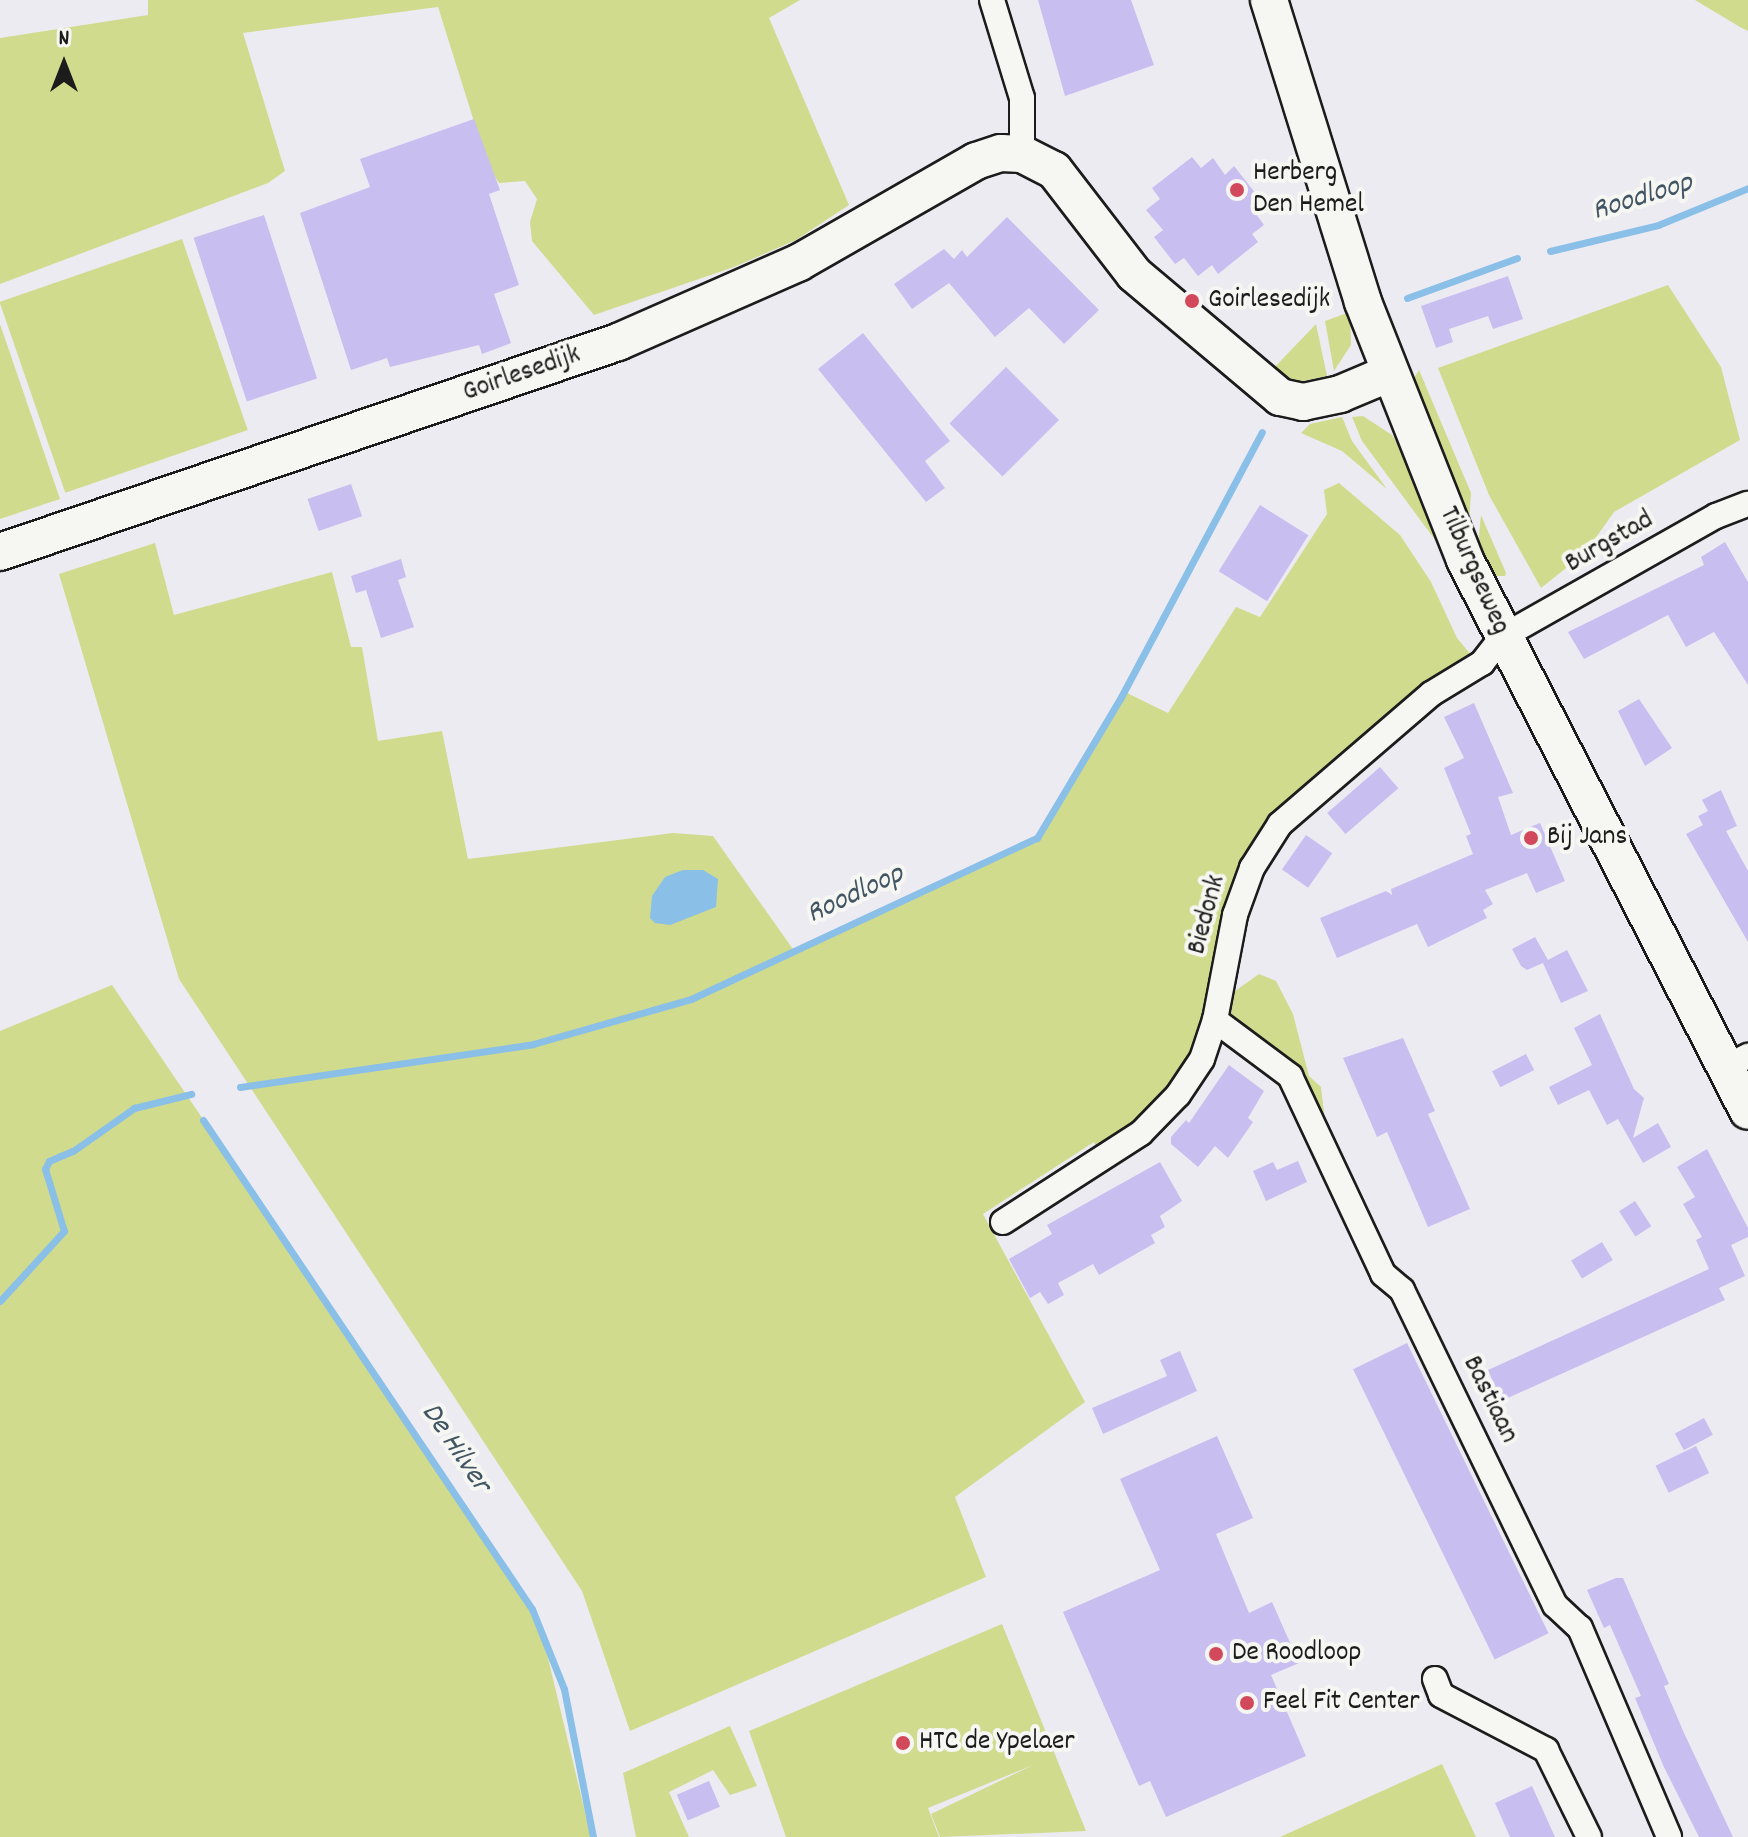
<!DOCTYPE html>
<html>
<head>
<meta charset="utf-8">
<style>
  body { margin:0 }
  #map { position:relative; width:1748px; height:1837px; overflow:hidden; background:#edebf2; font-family:Dekko,sans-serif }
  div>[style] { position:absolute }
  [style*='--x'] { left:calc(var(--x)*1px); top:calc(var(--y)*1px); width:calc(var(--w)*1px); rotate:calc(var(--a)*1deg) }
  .green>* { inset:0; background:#d0db8e; transform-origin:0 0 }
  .water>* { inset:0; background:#8abfe8 }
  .stream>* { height:7px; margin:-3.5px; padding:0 3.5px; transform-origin:3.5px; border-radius:3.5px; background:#8abfe8 }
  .building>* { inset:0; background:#c9bef0; transform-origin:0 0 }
  .roads { filter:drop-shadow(2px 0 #1c1c1c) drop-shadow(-2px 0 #1c1c1c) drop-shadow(0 2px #1c1c1c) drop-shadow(0 -2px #1c1c1c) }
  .street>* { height:24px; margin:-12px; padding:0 12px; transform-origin:12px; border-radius:12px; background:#f6f6f2 }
  .secondary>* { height:36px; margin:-18px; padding:0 18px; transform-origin:18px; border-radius:18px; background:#f6f6f2 }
  .dots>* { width:22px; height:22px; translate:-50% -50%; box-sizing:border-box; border:4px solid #f6f6f2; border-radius:50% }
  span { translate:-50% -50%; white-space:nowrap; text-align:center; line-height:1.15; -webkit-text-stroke:8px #f6f6f2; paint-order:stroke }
  .poi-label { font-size:28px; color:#1c1c1c }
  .left { translate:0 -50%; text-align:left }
  .street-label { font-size:28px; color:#1c1c1c }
  .water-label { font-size:30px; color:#425563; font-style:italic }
  .north { position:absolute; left:24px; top:24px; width:80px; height:80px; -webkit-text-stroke:6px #f6f6f2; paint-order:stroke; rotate:0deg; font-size:22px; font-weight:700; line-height:32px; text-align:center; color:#1c1c1c }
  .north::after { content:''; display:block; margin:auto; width:28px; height:36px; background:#1c1c1c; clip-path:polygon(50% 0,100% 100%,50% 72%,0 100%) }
</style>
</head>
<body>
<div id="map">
  <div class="green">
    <i style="clip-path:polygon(148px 0,800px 0,769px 18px,849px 205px,796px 240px,734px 267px,594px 315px,532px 241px,530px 222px,537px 199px,525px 181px,499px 183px,488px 166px,438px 7px,243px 33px,285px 171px,268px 183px,0 284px,0 38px,148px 15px)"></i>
    <i style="clip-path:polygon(1695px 0,1748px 0,1748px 31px,1740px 27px)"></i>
    <i style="left:182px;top:239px;width:202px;height:193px;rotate:71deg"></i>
    <i style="clip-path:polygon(1668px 285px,1721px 367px,1740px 440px,1614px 512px,1585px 553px,1541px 588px,1489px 495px,1438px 368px)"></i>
    <i style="clip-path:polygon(1350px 312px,1351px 345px,1334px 371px,1325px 321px)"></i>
    <i style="clip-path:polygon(0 324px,60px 499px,0 519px)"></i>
    <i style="clip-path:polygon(1316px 324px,1327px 376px,1289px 384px,1267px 375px)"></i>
    <i style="clip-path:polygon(1419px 370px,1471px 493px,1469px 523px,1412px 381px)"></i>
    <i style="clip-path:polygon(1363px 416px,1392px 435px,1403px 453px,1444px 552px,1362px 441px,1352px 417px)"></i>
    <i style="clip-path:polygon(1342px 417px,1352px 441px,1387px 489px,1342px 451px,1301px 433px,1310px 424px)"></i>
    <i style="clip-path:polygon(1339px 483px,1400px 535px,1431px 582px,1457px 638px,1471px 655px,1249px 856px,1225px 906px,1204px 1025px,1181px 1074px,1147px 1116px,1098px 1154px,1094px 1142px,983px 1214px,1085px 1402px,955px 1497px,986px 1577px,630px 1731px,582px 1591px,179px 979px,59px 574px,155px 543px,174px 615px,332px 572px,351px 647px,362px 647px,378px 741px,442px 731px,468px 859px,673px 833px,713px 836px,795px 952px,1039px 840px,1125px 692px,1168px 713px,1236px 607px,1260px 617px,1327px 514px,1324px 490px)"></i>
    <i style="clip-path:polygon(1481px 515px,1506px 573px,1505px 576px,1493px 576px,1478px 545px)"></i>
    <i style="clip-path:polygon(1259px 974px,1276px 981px,1293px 1014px,1309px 1076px,1321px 1087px,1327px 1138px,1308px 1146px,1281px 1085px,1225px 1043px,1235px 991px)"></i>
    <i style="clip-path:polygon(112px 985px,523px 1591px,541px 1629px,591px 1837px,0 1837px,0 1031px)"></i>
    <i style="clip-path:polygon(1002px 1624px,1086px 1831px,940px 1837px,931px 1814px,1033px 1765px,928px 1808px,939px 1837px,786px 1837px,749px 1731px)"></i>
    <i style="clip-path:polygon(730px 1726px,757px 1786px,730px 1795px,713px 1770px,669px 1792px,689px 1837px,636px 1837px,623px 1773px)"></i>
    <i style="clip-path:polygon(1442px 1764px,1476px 1837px,1280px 1837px)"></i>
  </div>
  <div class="water">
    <i style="clip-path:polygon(683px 870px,703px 870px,718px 879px,716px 907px,670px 925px,655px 923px,650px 918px,652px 896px,665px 877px)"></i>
  </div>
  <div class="stream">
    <i style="--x:1550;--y:251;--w:111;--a:-13.5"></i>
    <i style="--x:1658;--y:225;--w:97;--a:-22.3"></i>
    <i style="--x:1407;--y:298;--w:117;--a:-20"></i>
    <i style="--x:240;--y:1087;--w:296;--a:-8.3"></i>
    <i style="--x:533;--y:1044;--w:164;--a:-15.9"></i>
    <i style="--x:691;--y:999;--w:382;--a:-25"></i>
    <i style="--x:1037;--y:838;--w:164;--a:-59.2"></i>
    <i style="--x:1121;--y:697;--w:300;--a:-62"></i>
    <i style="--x:203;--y:1120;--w:589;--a:56.07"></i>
    <i style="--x:532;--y:1609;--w:86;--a:68.2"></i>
    <i style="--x:564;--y:1689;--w:151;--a:78.9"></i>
    <i style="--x:0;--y:1301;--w:95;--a:-47.6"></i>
    <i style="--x:64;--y:1231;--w:65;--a:-107"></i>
    <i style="--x:45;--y:1169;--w:9;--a:-63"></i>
    <i style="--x:49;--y:1161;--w:26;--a:-23"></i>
    <i style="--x:73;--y:1151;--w:75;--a:-35.2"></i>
    <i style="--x:134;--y:1108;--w:59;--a:-13.8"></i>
  </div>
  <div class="building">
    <i style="clip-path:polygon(1038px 0,1131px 0,1154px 65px,1065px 96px)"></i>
    <i style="clip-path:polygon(474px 119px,500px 190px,489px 194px,519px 285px,494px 294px,511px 343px,482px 354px,479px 345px,390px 367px,387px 358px,351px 370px,300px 213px,370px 187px,360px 159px)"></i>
    <i style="clip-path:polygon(1192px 157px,1201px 168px,1213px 158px,1225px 175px,1234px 166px,1260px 199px,1250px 206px,1264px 225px,1252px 234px,1258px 242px,1218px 274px,1212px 265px,1198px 276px,1184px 258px,1175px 264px,1154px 237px,1163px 230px,1146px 210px,1160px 199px,1152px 188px)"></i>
    <i style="left:264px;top:215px;width:172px;height:74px;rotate:72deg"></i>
    <i style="clip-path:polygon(1007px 217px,1099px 310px,1064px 344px,1029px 308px,995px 337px,949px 283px,912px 309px,894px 284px,944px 249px,954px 259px,962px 250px,967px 257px)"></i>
    <i style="clip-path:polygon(1508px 276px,1523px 319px,1493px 329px,1488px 316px,1449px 329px,1453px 342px,1436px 348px,1421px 306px)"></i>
    <i style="clip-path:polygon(863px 333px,950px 441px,925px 461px,945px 488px,926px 502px,818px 369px)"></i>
    <i style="left:1006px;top:367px;width:75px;height:80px;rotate:45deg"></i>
    <i style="left:351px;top:484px;width:34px;height:46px;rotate:71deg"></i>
    <i style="left:1260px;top:505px;width:57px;height:78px;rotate:32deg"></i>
    <i style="clip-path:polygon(1725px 542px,1748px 582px,1748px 685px,1714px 632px,1686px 647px,1668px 615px,1584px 659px,1568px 632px,1704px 565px,1701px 557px)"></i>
    <i style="clip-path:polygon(401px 559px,406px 577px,398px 580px,414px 627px,381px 638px,366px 590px,356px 593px,351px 576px)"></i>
    <i style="clip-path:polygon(1639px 699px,1672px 748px,1645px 766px,1618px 711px)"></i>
    <i style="clip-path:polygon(1474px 703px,1513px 793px,1498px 797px,1511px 835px,1540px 823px,1565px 881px,1536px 893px,1527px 873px,1485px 890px,1493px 904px,1483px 910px,1487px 918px,1428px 947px,1417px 924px,1337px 958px,1320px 918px,1386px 891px,1392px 895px,1391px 889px,1473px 854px,1466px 836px,1471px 834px,1444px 768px,1464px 758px,1444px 717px)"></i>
    <i style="left:1380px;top:767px;width:28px;height:70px;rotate:49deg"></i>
    <i style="clip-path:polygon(1721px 790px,1737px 826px,1726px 831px,1748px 871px,1748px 942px,1686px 834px,1703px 825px,1698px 816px,1708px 811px,1702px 800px)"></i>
    <i style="left:1306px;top:835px;width:32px;height:42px;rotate:35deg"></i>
    <i style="clip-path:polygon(1535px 937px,1548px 960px,1567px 950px,1588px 991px,1561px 1003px,1543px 963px,1527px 970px,1521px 966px,1512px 949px)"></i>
    <i style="clip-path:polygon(1600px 1014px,1634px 1089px,1644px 1098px,1633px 1138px,1658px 1123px,1671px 1147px,1643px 1163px,1618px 1119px,1607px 1125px,1589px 1090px,1558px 1105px,1549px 1087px,1592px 1065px,1574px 1028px)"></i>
    <i style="clip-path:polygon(1403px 1038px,1435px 1111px,1428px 1114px,1470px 1209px,1428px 1227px,1387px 1132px,1377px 1137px,1343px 1058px)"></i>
    <i style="left:1526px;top:1054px;width:18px;height:38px;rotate:63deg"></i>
    <i style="clip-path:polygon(1229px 1065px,1264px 1091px,1248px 1118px,1253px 1122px,1228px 1158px,1215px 1146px,1198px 1167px,1171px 1144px,1171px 1137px,1186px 1120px,1189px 1123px)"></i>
    <i style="clip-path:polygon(1707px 1149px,1748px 1228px,1748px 1237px,1731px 1245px,1745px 1276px,1719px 1288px,1725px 1300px,1501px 1401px,1488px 1370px,1709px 1269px,1696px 1240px,1702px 1237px,1683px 1204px,1695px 1197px,1677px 1167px)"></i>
    <i style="clip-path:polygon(1298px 1161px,1307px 1182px,1266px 1201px,1253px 1171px,1273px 1162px,1277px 1170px)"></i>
    <i style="clip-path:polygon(1160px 1162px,1182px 1201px,1160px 1216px,1165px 1227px,1151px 1235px,1155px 1243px,1099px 1275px,1093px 1264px,1058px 1283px,1064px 1295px,1048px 1304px,1040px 1292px,1030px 1298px,1009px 1259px,1052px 1234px,1047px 1225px)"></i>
    <i style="left:1635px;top:1201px;width:30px;height:19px;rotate:57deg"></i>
    <i style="left:1602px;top:1242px;width:21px;height:36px;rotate:59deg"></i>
    <i style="left:1407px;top:1343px;width:323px;height:60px;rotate:64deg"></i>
    <i style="clip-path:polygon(1180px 1351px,1197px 1391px,1103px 1434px,1092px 1408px,1167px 1376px,1160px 1360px)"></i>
    <i style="left:1704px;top:1418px;width:19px;height:33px;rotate:62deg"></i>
    <i style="clip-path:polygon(1217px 1436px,1253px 1518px,1216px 1534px,1249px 1613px,1272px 1602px,1299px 1663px,1271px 1675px,1306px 1756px,1166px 1817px,1150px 1781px,1139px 1786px,1063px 1612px,1160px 1570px,1120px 1479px)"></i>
    <i style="left:1696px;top:1446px;width:30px;height:45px;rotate:64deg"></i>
    <i style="clip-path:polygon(1616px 1578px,1623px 1578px,1669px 1684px,1664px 1686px,1684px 1733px,1733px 1837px,1699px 1837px,1663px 1765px,1635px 1698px,1641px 1696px,1610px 1625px,1604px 1628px,1587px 1590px)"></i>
    <i style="left:709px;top:1781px;width:28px;height:35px;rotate:67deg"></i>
    <i style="clip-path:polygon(1532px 1786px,1555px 1837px,1510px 1837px,1495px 1803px)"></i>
  </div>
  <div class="roads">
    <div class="street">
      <i style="--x:992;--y:0;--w:102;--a:73"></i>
      <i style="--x:1022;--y:98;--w:56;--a:90"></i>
      <i style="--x:1215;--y:1020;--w:94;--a:36.7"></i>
      <i style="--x:1290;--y:1076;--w:219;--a:64.8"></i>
      <i style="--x:1383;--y:1274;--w:25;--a:40"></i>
      <i style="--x:1402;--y:1290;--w:350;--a:64.1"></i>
      <i style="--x:1555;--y:1605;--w:34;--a:43"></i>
      <i style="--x:1580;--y:1628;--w:227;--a:66.9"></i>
      <i style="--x:1726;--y:1067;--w:25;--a:-27"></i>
      <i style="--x:1003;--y:1222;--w:164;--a:-32.8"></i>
      <i style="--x:1141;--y:1133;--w:53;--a:-45.8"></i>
      <i style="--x:1178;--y:1095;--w:43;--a:-56.3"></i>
      <i style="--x:1202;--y:1059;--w:41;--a:-71.6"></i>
      <i style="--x:1215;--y:1020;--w:107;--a:-79.2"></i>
      <i style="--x:1235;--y:915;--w:50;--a:-70.1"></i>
      <i style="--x:1252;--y:868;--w:52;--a:-57.5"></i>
      <i style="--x:1280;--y:824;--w:199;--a:-40.7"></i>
      <i style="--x:1431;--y:694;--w:60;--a:-31.3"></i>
      <i style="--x:1482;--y:663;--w:33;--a:-52"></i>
      <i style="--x:1502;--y:637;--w:246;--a:-29.5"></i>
      <i style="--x:1716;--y:516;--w:34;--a:-21"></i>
      <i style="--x:1435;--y:1679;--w:17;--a:69"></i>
      <i style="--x:1441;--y:1695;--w:119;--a:27.6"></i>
      <i style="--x:1546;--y:1750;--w:97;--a:63.7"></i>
    </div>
    <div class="secondary">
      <i style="--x:1269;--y:0;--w:316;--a:72.7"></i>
      <i style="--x:1363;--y:302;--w:277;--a:68.4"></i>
      <i style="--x:1465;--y:560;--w:619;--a:62.81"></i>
      <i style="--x:0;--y:552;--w:653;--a:-18.77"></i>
      <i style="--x:618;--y:342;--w:197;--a:-23.7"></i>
      <i style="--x:798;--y:263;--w:205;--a:-29.8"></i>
      <i style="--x:976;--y:161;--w:26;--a:-18"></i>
      <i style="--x:1001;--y:153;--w:21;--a:3"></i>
      <i style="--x:1022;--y:154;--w:36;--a:27"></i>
      <i style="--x:1054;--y:170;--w:131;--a:52.4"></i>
      <i style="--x:1134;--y:274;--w:191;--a:40.1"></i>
      <i style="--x:1280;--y:397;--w:24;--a:12"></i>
      <i style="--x:1303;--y:402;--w:38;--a:-12"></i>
      <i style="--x:1340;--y:394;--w:54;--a:-22.8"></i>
    </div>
  </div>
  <div class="dots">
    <i style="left:1237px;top:190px;background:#d1495b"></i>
    <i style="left:1192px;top:301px;background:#d1495b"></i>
    <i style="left:1531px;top:838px;background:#d1495b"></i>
    <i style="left:1216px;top:1654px;background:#d1495b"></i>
    <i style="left:1247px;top:1703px;background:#d1495b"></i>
    <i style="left:903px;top:1743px;background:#d1495b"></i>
  </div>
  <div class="poi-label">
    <span class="left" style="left:1253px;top:190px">Herberg<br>Den Hemel</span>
    <span class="left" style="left:1208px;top:301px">Goirlesedijk</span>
    <span class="left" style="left:1547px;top:838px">Bij Jans</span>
    <span class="left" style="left:1232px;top:1654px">De Roodloop</span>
    <span class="left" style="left:1263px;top:1703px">Feel Fit Center</span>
    <span class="left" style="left:919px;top:1743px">HTC de Ypelaer</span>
  </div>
  <div class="street-label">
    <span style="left:522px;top:375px;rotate:-19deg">Goirlesedijk</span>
    <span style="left:1610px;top:543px;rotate:-30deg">Burgstad</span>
    <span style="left:1473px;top:571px;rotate:66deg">Tilburgseweg</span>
    <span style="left:1208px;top:915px;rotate:-75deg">Biedonk</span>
    <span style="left:1489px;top:1400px;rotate:64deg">Bastiaan</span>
  </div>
  <div class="water-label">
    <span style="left:1643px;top:199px;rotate:-17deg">Roodloop</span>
    <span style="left:856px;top:896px;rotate:-25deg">Roodloop</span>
    <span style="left:454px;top:1449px;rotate:56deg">De Hilver</span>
  </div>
  <div class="north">N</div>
</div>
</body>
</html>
